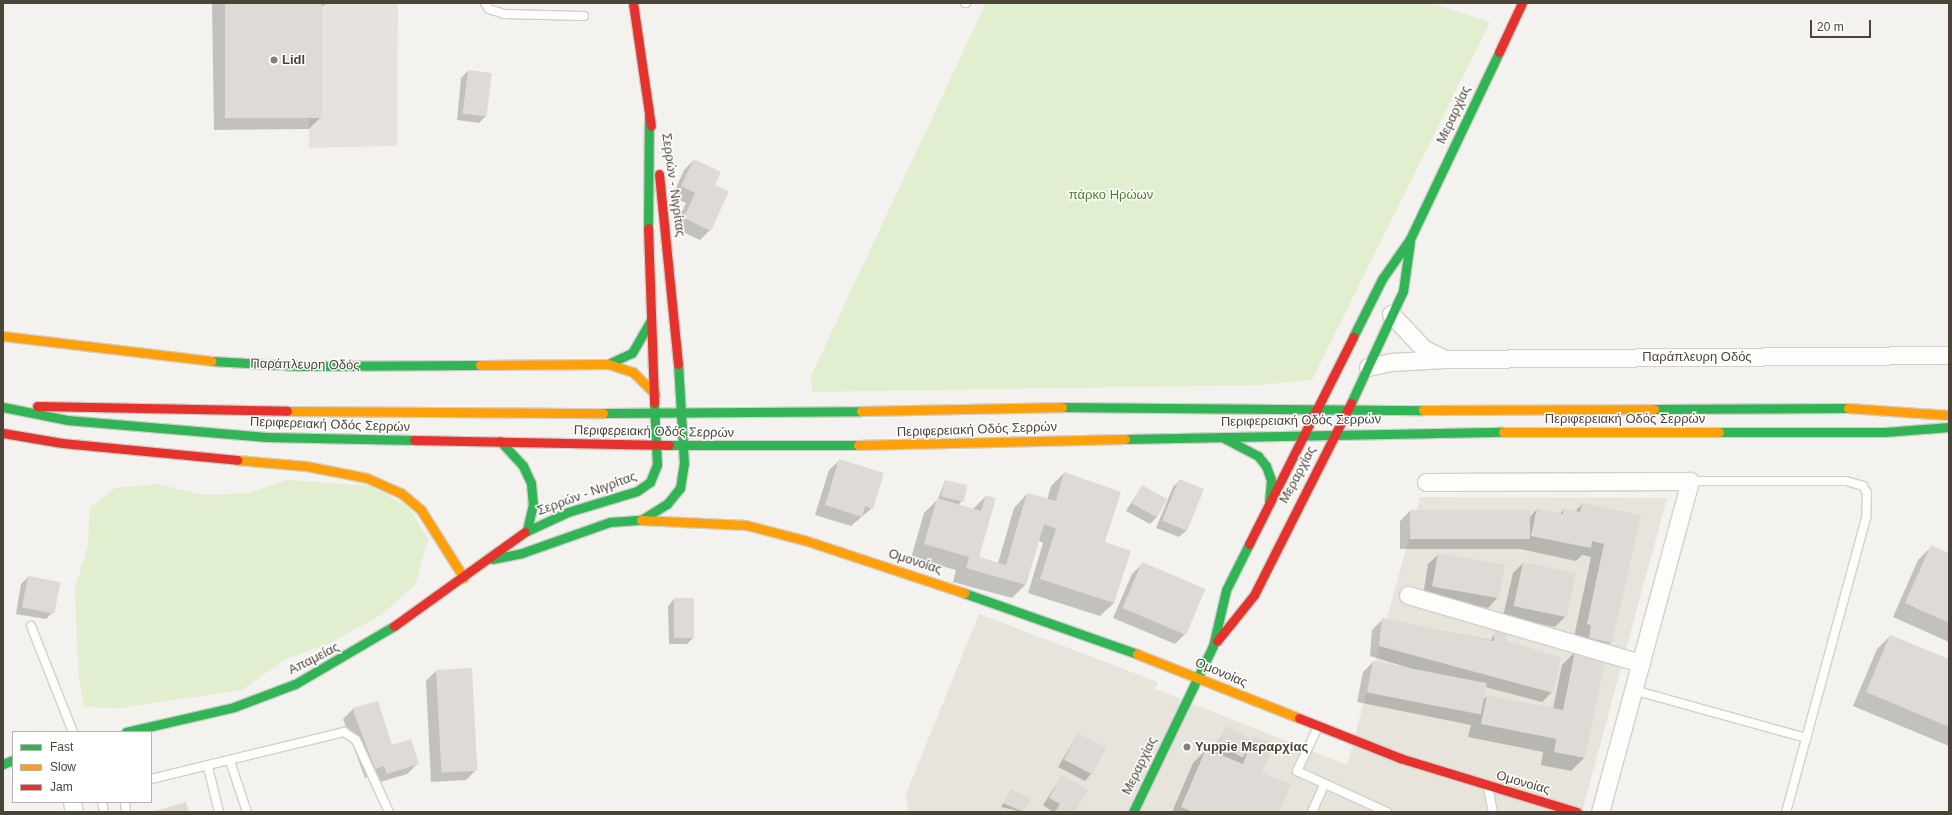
<!DOCTYPE html>
<html>
<head>
<meta charset="utf-8">
<style>
  body { margin:0 }
  #map { position:relative; width:1952px; height:815px; overflow:hidden; background:#f4f2ee; font-family:Helvetica,sans-serif }
  div>[style] { position:absolute }
  [style*='--x'] { left:calc(var(--x)*1px); top:calc(var(--y)*1px); width:calc(var(--w)*1px); rotate:calc(var(--a)*1deg) }
  .residential>* { inset:0; background:#e7e4dc }
  .green>* { inset:0; background:#e1eecf }
  .parking>* { inset:0; background:#e6e3df }
  .shadow>* { inset:0; background:#0003 }
  .building>* { inset:0; background:#dedbd6; transform-origin:0 0 }
  .roads { filter:drop-shadow(1px 0 #d2d0cb) drop-shadow(-1px 0 #d2d0cb) drop-shadow(0 1px #d2d0cb) drop-shadow(0 -1px #d2d0cb) }
  .lane>* { height:8px; margin:-4px; padding:0 4px; transform-origin:4px; border-radius:4px; background:#fdfdfc }
  .street>* { height:17px; margin:-8.5px; padding:0 8.5px; transform-origin:8.5px; border-radius:8.5px; background:#fdfdfc }
  .fast>* { height:9px; margin:-4.5px; padding:0 4.5px; transform-origin:4.5px; border-radius:4.5px; background:#30b455 }
  .slow>* { height:9px; margin:-4.5px; padding:0 4.5px; transform-origin:4.5px; border-radius:4.5px; background:#ff9f0a }
  .jam>* { height:9px; margin:-4.5px; padding:0 4.5px; transform-origin:4.5px; border-radius:4.5px; background:#e5322d }
  .dots>* { width:11px; height:11px; translate:-50% -50%; box-sizing:border-box; border:2px solid #fff; border-radius:50% }
  span { translate:-50% -50%; white-space:nowrap; text-align:center; line-height:1.15; -webkit-text-stroke:3px #fff; paint-order:stroke }
  .poi-label { font-size:13px; color:#4b4439; font-weight:700 }
  .left { translate:0 -50%; text-align:left }
  .street-label { font-size:13px; color:#4b4439 }
  .park-label { font-size:13px; color:#4a7f2a }
  .frame { position:absolute; inset:0; border:4px solid #4b4439; pointer-events:none }
  .legend { position:absolute; left:12px; top:731px; width:140px; height:72px; box-sizing:border-box; background:#fff; border:1px solid #b7b4b0; margin:0; padding:5px 7px; list-style:none; font-size:12px; color:#4b4439 }
  .legend li { display:flex; align-items:center; gap:8px; height:20px }
  .legend b { width:20px; border:1px solid #b7b4b0 }
  .scale { position:absolute; left:1810px; top:20px; width:61px; height:18px; box-sizing:border-box; border:2px solid #4b4439; border-top:0; padding-left:5px; font-size:12px; line-height:14px; white-space:nowrap; color:#4b4439; -webkit-text-stroke:3px #fff; paint-order:stroke }
</style>
</head>
<body>
<div id="map">
  <div class="residential">
    <i style="clip-path:polygon(1420px 497px,1667px 498px,1582px 812px,908px 812px,906px 794px,979px 614px,1158px 682px,1155px 689px,1347px 765px)"></i>
  </div>
  <div class="green">
    <i style="clip-path:polygon(986px 3px,1430px 3px,1490px 22px,1312px 380px,1261px 385px,812px 392px,811px 376px)"></i>
    <i style="clip-path:polygon(287px 480px,372px 486px,410px 509px,428px 539px,415px 585px,381px 615px,332px 642px,284px 660px,242px 690px,120px 708px,84px 707px,78px 671px,75px 588px,88px 545px,90px 507px,115px 488px,157px 484px,204px 495px,249px 493px)"></i>
  </div>
  <div class="parking">
    <i style="clip-path:polygon(319px 3px,398px 3px,397px 146px,309px 148px,308px 8px)"></i>
  </div>
  <div class="shadow">
    <i style="clip-path:polygon(212px 3px,327px 3px,321px 7px,322px 116px,309px 129px,214px 130px)"></i>
    <i style="clip-path:polygon(468px 71px,486px 116px,479px 123px,457px 120px,461px 78px)"></i>
    <i style="clip-path:polygon(694px 160px,714px 185px,710px 230px,700px 240px,674px 228px,686px 203px,672px 197px,684px 170px)"></i>
    <i style="clip-path:polygon(840px 460px,872px 508px,851px 526px,815px 515px,829px 470px)"></i>
    <i style="clip-path:polygon(1064px 473px,1103px 543px,1114px 603px,1100px 616px,1028px 593px,1043px 543px,1038px 540px,1025px 585px,1012px 598px,953px 582px,956px 570px,911px 558px,924px 513px,938px 499px,945px 481px,962px 501px,958px 505px,973px 509px,986px 496px,978px 558px,998px 563px,1014px 508px,1027px 494px,1047px 500px,1051px 486px)"></i>
    <i style="clip-path:polygon(1180px 480px,1202px 489px,1186px 531px,1179px 537px,1156px 528px,1173px 487px)"></i>
    <i style="clip-path:polygon(1142px 486px,1157px 517px,1150px 524px,1126px 511px)"></i>
    <i style="clip-path:polygon(1582px 504px,1640px 516px,1611px 642px,1597px 656px,1584px 758px,1571px 771px,1541px 765px,1543px 752px,1468px 737px,1471px 725px,1357px 702px,1363px 672px,1373px 662px,1419px 671px,1370px 656px,1372px 630px,1382px 620px,1491px 640px,1495px 632px,1552px 692px,1542px 702px,1485px 687px,1482px 700px,1487px 696px,1553px 709px,1562px 665px,1576px 651px,1574px 637px,1591px 557px,1582px 555px,1576px 561px,1520px 549px,1400px 549px,1400px 521px,1410px 511px,1529px 518px,1537px 509px,1560px 514px,1564px 509px,1575px 512px)"></i>
    <i style="clip-path:polygon(1931px 547px,1949px 554px,1949px 642px,1893px 617px,1918px 560px)"></i>
    <i style="clip-path:polygon(1439px 554px,1498px 597px,1488px 608px,1423px 596px,1428px 564px)"></i>
    <i style="clip-path:polygon(1523px 563px,1565px 617px,1555px 627px,1503px 616px,1513px 573px)"></i>
    <i style="clip-path:polygon(1142px 564px,1185px 634px,1175px 644px,1113px 618px,1132px 574px)"></i>
    <i style="clip-path:polygon(28px 577px,53px 612px,46px 619px,16px 614px,21px 584px)"></i>
    <i style="clip-path:polygon(674px 599px,694px 637px,687px 644px,669px 644px,668px 606px)"></i>
    <i style="clip-path:polygon(1890px 636px,1949px 660px,1949px 746px,1853px 706px,1877px 649px)"></i>
    <i style="clip-path:polygon(436px 671px,476px 770px,466px 780px,431px 782px,426px 681px)"></i>
    <i style="clip-path:polygon(353px 709px,391px 746px,417px 764px,407px 774px,377px 783px,374px 775px,365px 778px,343px 719px)"></i>
    <i style="clip-path:polygon(1227px 727px,1252px 740px,1254px 738px,1261px 773px,1279px 812px,1172px 812px,1193px 763px,1206px 750px,1211px 752px)"></i>
    <i style="clip-path:polygon(1078px 734px,1091px 774px,1085px 781px,1058px 767px)"></i>
    <i style="clip-path:polygon(1062px 776px,1074px 812px,1053px 812px,1043px 805px)"></i>
    <i style="clip-path:polygon(1011px 790px,1029px 799px,1022px 812px,1001px 807px)"></i>
  </div>
  <div class="building">
    <i style="left:225px;top:3px;width:97px;height:115px"></i>
    <i style="left:468px;top:70px;width:24px;height:44px;rotate:7deg"></i>
    <i style="clip-path:polygon(694px 159px,721px 172px,715px 185px,729px 191px,711px 231px,684px 218px,695px 193px,681px 186px)"></i>
    <i style="clip-path:polygon(839px 459px,884px 473px,873px 509px,865px 506px,862px 517px,825px 505px)"></i>
    <i style="clip-path:polygon(1064px 472px,1121px 492px,1105px 542px,1131px 551px,1114px 603px,1040px 579px,1056px 529px,1044px 524px,1026px 585px,966px 568px,969px 557px,924px 544px,937px 498px,981px 511px,986px 495px,996px 498px,979px 557px,1006px 565px,1027px 493px,1056px 501px)"></i>
    <i style="left:1179px;top:479px;width:27px;height:45px;rotate:22deg"></i>
    <i style="left:945px;top:480px;width:23px;height:17px;rotate:13deg"></i>
    <i style="left:1142px;top:485px;width:29px;height:21px;rotate:29deg"></i>
    <i style="clip-path:polygon(1582px 503px,1641px 515px,1612px 643px,1589px 638px,1591px 625px,1587px 624px,1604px 544px,1592px 541px,1591px 548px,1531px 536px,1537px 508px,1563px 514px,1564px 508px,1580px 512px)"></i>
    <i style="left:1410px;top:510px;width:120px;height:29px"></i>
    <i style="clip-path:polygon(1931px 545px,1949px 553px,1949px 623px,1905px 603px)"></i>
    <i style="left:1438px;top:553px;width:68px;height:34px;rotate:10deg"></i>
    <i style="left:1142px;top:562px;width:69px;height:50px;rotate:23deg"></i>
    <i style="left:1523px;top:562px;width:54px;height:45px;rotate:12deg"></i>
    <i style="left:28px;top:576px;width:33px;height:32px;rotate:11deg"></i>
    <i style="left:674px;top:598px;width:20px;height:40px"></i>
    <i style="clip-path:polygon(1382px 618px,1494px 641px,1494px 631px,1507px 631px,1507px 641px,1561px 658px,1553px 693px,1379px 646px)"></i>
    <i style="clip-path:polygon(1890px 635px,1949px 659px,1949px 727px,1866px 692px)"></i>
    <i style="clip-path:polygon(1575px 651px,1606px 657px,1585px 758px,1554px 752px,1556px 739px,1481px 724px,1487px 695px,1563px 710px)"></i>
    <i style="left:1373px;top:661px;width:116px;height:32px;rotate:11deg"></i>
    <i style="left:472px;top:668px;width:103px;height:36px;rotate:87deg"></i>
    <i style="clip-path:polygon(378px 701px,392px 745px,411px 739px,419px 764px,387px 774px,384px 766px,375px 769px,352px 708px)"></i>
    <i style="left:1227px;top:726px;width:29px;height:20px;rotate:29deg"></i>
    <i style="left:1078px;top:733px;width:32px;height:30px;rotate:28deg"></i>
    <i style="clip-path:polygon(1254px 736px,1274px 744px,1262px 773px,1291px 784px,1280px 812px,1193px 812px,1181px 807px,1206px 749px,1243px 764px)"></i>
    <i style="clip-path:polygon(1062px 775px,1088px 790px,1075px 812px,1055px 812px,1060px 804px,1049px 798px)"></i>
    <i style="clip-path:polygon(1011px 789px,1031px 799px,1024px 812px,1003px 803px)"></i>
    <i style="clip-path:polygon(186px 802px,189px 812px,152px 812px)"></i>
  </div>
  <div class="roads">
    <div class="lane">
      <i style="--x:485;--y:3;--w:7;--a:56"></i>
      <i style="--x:489;--y:9;--w:16;--a:18"></i>
      <i style="--x:504;--y:14;--w:80;--a:1.4"></i>
      <i style="--x:965;--y:3;--w:1;--a:0"></i>
      <i style="--x:1690;--y:481;--w:156;--a:0"></i>
      <i style="--x:1846;--y:481;--w:18;--a:16"></i>
      <i style="--x:1863;--y:486;--w:8;--a:60"></i>
      <i style="--x:1867;--y:493;--w:25;--a:92"></i>
      <i style="--x:1866;--y:518;--w:305;--a:105.2"></i>
      <i style="--x:31;--y:626;--w:114;--a:68.4"></i>
      <i style="--x:1633;--y:690;--w:180;--a:15.5"></i>
      <i style="--x:1318;--y:727;--w:49;--a:115.5"></i>
      <i style="--x:1297;--y:771;--w:99;--a:24.5"></i>
      <i style="--x:230;--y:761;--w:54;--a:71.6"></i>
      <i style="--x:208;--y:767;--w:46;--a:76.3"></i>
      <i style="--x:151;--y:779;--w:199;--a:-13.7"></i>
      <i style="--x:344;--y:732;--w:14;--a:34"></i>
      <i style="--x:356;--y:740;--w:79;--a:65.4"></i>
      <i style="--x:1488;--y:787;--w:25;--a:79"></i>
      <i style="--x:102;--y:802;--w:10;--a:79"></i>
      <i style="--x:125;--y:802;--w:10;--a:84"></i>
      <i style="--x:1312;--y:812;--w:30;--a:-66"></i>
    </div>
    <div class="street">
      <i style="--x:1391;--y:314;--w:48;--a:46.7"></i>
      <i style="--x:1424;--y:349;--w:21;--a:25"></i>
      <i style="--x:1368;--y:367;--w:25;--a:-12"></i>
      <i style="--x:1392;--y:362;--w:53;--a:-3.2"></i>
      <i style="--x:1445;--y:359;--w:504;--a:-0.45"></i>
      <i style="--x:1426;--y:482;--w:264;--a:-0.2"></i>
      <i style="--x:1690;--y:481;--w:343;--a:105.2"></i>
      <i style="--x:1408;--y:595;--w:243;--a:16.3"></i>
      <i style="--x:72;--y:802;--w:10;--a:79"></i>
    </div>
    <div class="fast">
      <i style="--x:648;--y:228;--w:116;--a:-89.5"></i>
      <i style="--x:1353;--y:337;--w:65;--a:-63.4"></i>
      <i style="--x:1382;--y:279;--w:49;--a:-55"></i>
      <i style="--x:1410;--y:239;--w:207;--a:-64.5"></i>
      <i style="--x:212;--y:361;--w:88;--a:3.3"></i>
      <i style="--x:300;--y:366;--w:180;--a:-0.3"></i>
      <i style="--x:608;--y:364;--w:26;--a:-25"></i>
      <i style="--x:632;--y:353;--w:38;--a:-60"></i>
      <i style="--x:1351;--y:403;--w:123;--a:-65.1"></i>
      <i style="--x:1403;--y:291;--w:49;--a:-81.9"></i>
      <i style="--x:3;--y:407;--w:65;--a:11.5"></i>
      <i style="--x:67;--y:420;--w:200;--a:4.9"></i>
      <i style="--x:266;--y:437;--w:148;--a:1.2"></i>
      <i style="--x:1062;--y:407;--w:361;--a:0.5"></i>
      <i style="--x:1654;--y:409;--w:194;--a:-0.3"></i>
      <i style="--x:603;--y:413;--w:258;--a:-0.4"></i>
      <i style="--x:1719;--y:432;--w:166;--a:0"></i>
      <i style="--x:1885;--y:432;--w:64;--a:-4.5"></i>
      <i style="--x:1222;--y:437;--w:41;--a:27.8"></i>
      <i style="--x:1258;--y:456;--w:13;--a:51"></i>
      <i style="--x:1266;--y:466;--w:15;--a:70"></i>
      <i style="--x:1271;--y:480;--w:22;--a:95"></i>
      <i style="--x:1125;--y:439;--w:378;--a:-1.1"></i>
      <i style="--x:500;--y:441;--w:34;--a:47"></i>
      <i style="--x:523;--y:466;--w:19;--a:65"></i>
      <i style="--x:531;--y:483;--w:21;--a:85"></i>
      <i style="--x:533;--y:504;--w:28;--a:103"></i>
      <i style="--x:669;--y:445;--w:189;--a:0"></i>
      <i style="--x:525;--y:532;--w:47;--a:-24.9"></i>
      <i style="--x:568;--y:512;--w:72;--a:-16.9"></i>
      <i style="--x:637;--y:491;--w:16;--a:-35"></i>
      <i style="--x:650;--y:482;--w:18;--a:-68"></i>
      <i style="--x:657;--y:465;--w:62;--a:-92.8"></i>
      <i style="--x:492;--y:559;--w:31;--a:-11"></i>
      <i style="--x:522;--y:553;--w:93;--a:-19.4"></i>
      <i style="--x:610;--y:522;--w:31;--a:-4"></i>
      <i style="--x:641;--y:520;--w:31;--a:-32"></i>
      <i style="--x:667;--y:504;--w:21;--a:-51"></i>
      <i style="--x:680;--y:488;--w:24;--a:-81"></i>
      <i style="--x:684;--y:464;--w:100;--a:-93.4"></i>
      <i style="--x:964;--y:593;--w:183;--a:19.4"></i>
      <i style="--x:126;--y:732;--w:111;--a:-13"></i>
      <i style="--x:234;--y:707;--w:65;--a:-20.7"></i>
      <i style="--x:295;--y:684;--w:115;--a:-30.4"></i>
      <i style="--x:3;--y:764;--w:11;--a:-22"></i>
      <i style="--x:1133;--y:812;--w:184;--a:-64.3"></i>
      <i style="--x:1213;--y:646;--w:57;--a:-76.9"></i>
      <i style="--x:1226;--y:590;--w:51;--a:-63.4"></i>
    </div>
    <div class="slow">
      <i style="--x:3;--y:336;--w:210;--a:6.8"></i>
      <i style="--x:480;--y:365;--w:128;--a:-0.4"></i>
      <i style="--x:608;--y:364;--w:26;--a:18"></i>
      <i style="--x:633;--y:372;--w:31;--a:45"></i>
      <i style="--x:1848;--y:408;--w:101;--a:4"></i>
      <i style="--x:1423;--y:410;--w:231;--a:-0.2"></i>
      <i style="--x:287;--y:411;--w:316;--a:0.4"></i>
      <i style="--x:861;--y:411;--w:201;--a:-1.1"></i>
      <i style="--x:1503;--y:432;--w:216;--a:0"></i>
      <i style="--x:858;--y:445;--w:267;--a:-1.3"></i>
      <i style="--x:237;--y:460;--w:69;--a:5"></i>
      <i style="--x:306;--y:466;--w:62;--a:11.1"></i>
      <i style="--x:367;--y:478;--w:37;--a:24"></i>
      <i style="--x:401;--y:493;--w:26;--a:40"></i>
      <i style="--x:421;--y:510;--w:80;--a:57.7"></i>
      <i style="--x:641;--y:520;--w:105;--a:2.7"></i>
      <i style="--x:746;--y:525;--w:60;--a:14.5"></i>
      <i style="--x:804;--y:540;--w:169;--a:18.3"></i>
      <i style="--x:1137;--y:654;--w:174;--a:21.6"></i>
    </div>
    <div class="jam">
      <i style="--x:633;--y:3;--w:124;--a:81.7"></i>
      <i style="--x:1499;--y:52;--w:54;--a:-64.9"></i>
      <i style="--x:659;--y:174;--w:191;--a:84.3"></i>
      <i style="--x:648;--y:228;--w:175;--a:88"></i>
      <i style="--x:37;--y:406;--w:250;--a:1.1"></i>
      <i style="--x:3;--y:433;--w:60;--a:9.6"></i>
      <i style="--x:62;--y:443;--w:176;--a:5.5"></i>
      <i style="--x:414;--y:440;--w:255;--a:1.1"></i>
      <i style="--x:1249;--y:544;--w:232;--a:-63.3"></i>
      <i style="--x:394;--y:626;--w:161;--a:-35.7"></i>
      <i style="--x:1217;--y:641;--w:59;--a:-51.2"></i>
      <i style="--x:1254;--y:595;--w:215;--a:-63.2"></i>
      <i style="--x:1299;--y:718;--w:109;--a:21.6"></i>
      <i style="--x:1400;--y:758;--w:185;--a:17"></i>
    </div>
  </div>
  <div class="dots">
    <i style="left:274px;top:60px;background:#868178"></i>
    <i style="left:1187px;top:747px;background:#868178"></i>
  </div>
  <div class="poi-label">
    <span class="left" style="left:282px;top:60px">Lidl</span>
    <span class="left" style="left:1195px;top:747px">Yuppie Μεραρχίας</span>
  </div>
  <div class="street-label">
    <span style="left:1454px;top:115px;rotate:-65deg">Μεραρχίας</span>
    <span style="left:673px;top:185px;rotate:82deg">Σερρών - Νιγρίτας</span>
    <span style="left:1697px;top:357px">Παράπλευρη Οδός</span>
    <span style="left:305px;top:365px;rotate:1deg">Παράπλευρη Οδός</span>
    <span style="left:1625px;top:419px">Περιφερειακή Οδός Σερρών</span>
    <span style="left:1301px;top:421px;rotate:-1deg">Περιφερειακή Οδός Σερρών</span>
    <span style="left:330px;top:425px;rotate:2deg">Περιφερειακή Οδός Σερρών</span>
    <span style="left:977px;top:430px;rotate:-2deg">Περιφερειακή Οδός Σερρών</span>
    <span style="left:654px;top:432px;rotate:1deg">Περιφερειακή Οδός Σερρών</span>
    <span style="left:1298px;top:475px;rotate:-62deg">Μεραρχίας</span>
    <span style="left:587px;top:494px;rotate:-20deg">Σερρών - Νιγρίτας</span>
    <span style="left:915px;top:562px;rotate:18deg">Ομονοίας</span>
    <span style="left:314px;top:659px;rotate:-27deg">Απαμείας</span>
    <span style="left:1221px;top:673px;rotate:23deg">Ομονοίας</span>
    <span style="left:1140px;top:766px;rotate:-64deg">Μεραρχίας</span>
    <span style="left:1523px;top:783px;rotate:16deg">Ομονοίας</span>
  </div>
  <div class="park-label">
    <span style="left:1111px;top:195px">πάρκο Ηρώων</span>
  </div>
  <div class="frame"></div>
  <ul class="legend">
  <li><b style="height:5px;background:#30b455"></b>Fast</li>
  <li><b style="height:5px;background:#ff9f0a"></b>Slow</li>
  <li><b style="height:5px;background:#e5322d"></b>Jam</li>
  </ul>
  <div class="scale">20 m</div>
</div>
</body>
</html>
